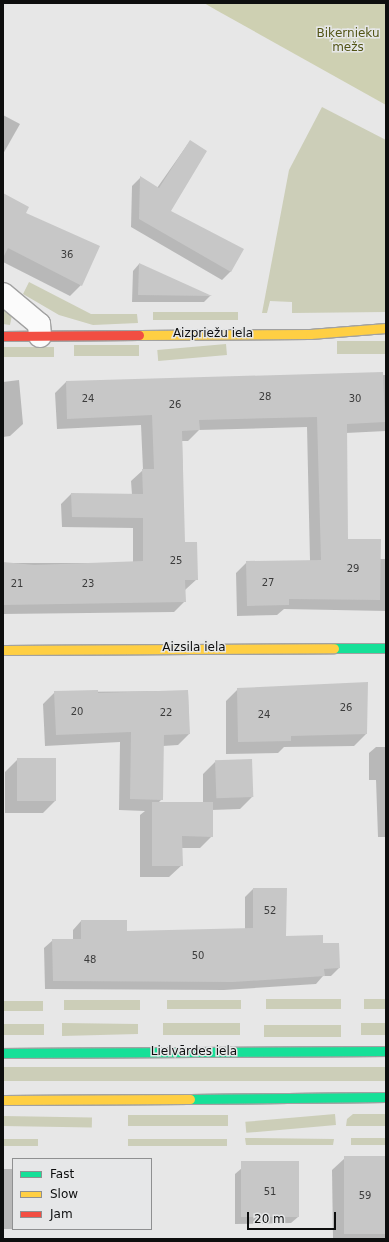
<!DOCTYPE html>
<html>
<head>
<meta charset="utf-8">
<style>
  body { margin:0 }
  #map { position:relative; width:389px; height:1242px; overflow:hidden; background:#e7e7e7; font-family:"DejaVu Sans",sans-serif }
  div>[style] { position:absolute }
  [style*='--x'] { left:calc(var(--x)*1px); top:calc(var(--y)*1px); width:calc(var(--w)*1px); rotate:calc(var(--a)*1deg) }
  .green>* { inset:0; background:#ccceb8; transform-origin:0 0 }
  .forest>* { inset:0; background:#ced0b2 }
  .shadow>* { inset:0; background:#0003 }
  .building>* { inset:0; background:#c7c7c7; transform-origin:0 0 }
  .roads { filter:drop-shadow(1px 0 #a1a1a1) drop-shadow(-1px 0 #a1a1a1) drop-shadow(0 1px #a1a1a1) drop-shadow(0 -1px #a1a1a1) }
  .street>* { height:22px; margin:-11px; padding:0 11px; transform-origin:11px; border-radius:11px; background:#fbfbfb }
  .fast>* { height:9px; margin:-4.5px; padding:0 4.5px; transform-origin:4.5px; border-radius:4.5px; background:#16e098 }
  .slow>* { height:9px; margin:-4.5px; padding:0 4.5px; transform-origin:4.5px; border-radius:4.5px; background:#ffcf43 }
  .jam>* { height:9px; margin:-4.5px; padding:0 4.5px; transform-origin:4.5px; border-radius:4.5px; background:#f24e42 }
  span { translate:-50% -50%; white-space:nowrap; text-align:center; line-height:1.15; -webkit-text-stroke:3px #e6e7e8; paint-order:stroke }
  .number-label { font-size:10px; color:#3c3c3c }
  .number-label span { -webkit-text-stroke-width:0 }
  .park-label { font-size:12px; color:#525415 }
  .street-label { font-size:12px; color:#0d0e0e }
  .frame { position:absolute; inset:0; border:4px solid #0d0e0e; pointer-events:none }
  .legend { position:absolute; left:12px; top:1158px; width:140px; height:72px; box-sizing:border-box; background:#e6e7e8; border:1px solid #8f9091; margin:0; padding:5px 7px; list-style:none; font-size:12px; color:#0d0e0e }
  .legend li { display:flex; align-items:center; gap:8px; height:20px }
  .legend b { width:20px; border:1px solid #8f9091 }
  .scale { position:absolute; left:247px; top:1212px; width:89px; height:18px; box-sizing:border-box; border:2px solid #0d0e0e; border-top:0; padding-left:5px; font-size:12px; line-height:14px; white-space:nowrap; color:#0d0e0e; -webkit-text-stroke:3px #e6e7e8; paint-order:stroke }
</style>
</head>
<body>
<div id="map">
  <div class="green">
    <i style="clip-path:polygon(322px 107px,386px 140px,386px 312px,292px 313px,292px 302px,270px 301px,267px 313px,262px 313px,289px 170px)"></i>
    <i style="clip-path:polygon(29px 282px,91px 314px,137px 314px,138px 323px,93px 325px,59px 315px,23px 294px)"></i>
    <i style="clip-path:polygon(3px 303px,12px 315px,10px 325px,3px 324px)"></i>
    <i style="left:238px;top:312px;width:8px;height:85px;rotate:90deg"></i>
    <i style="left:386px;top:341px;width:13px;height:49px;rotate:90deg"></i>
    <i style="left:226px;top:344px;width:11px;height:69px;rotate:85deg"></i>
    <i style="left:74px;top:345px;width:65px;height:11px"></i>
    <i style="left:3px;top:347px;width:51px;height:10px"></i>
    <i style="left:341px;top:999px;width:10px;height:75px;rotate:90deg"></i>
    <i style="left:364px;top:999px;width:22px;height:10px"></i>
    <i style="left:64px;top:1000px;width:76px;height:10px"></i>
    <i style="left:167px;top:1000px;width:74px;height:9px"></i>
    <i style="left:3px;top:1001px;width:40px;height:10px"></i>
    <i style="clip-path:polygon(62px 1023px,138px 1024px,138px 1034px,62px 1036px)"></i>
    <i style="left:163px;top:1023px;width:77px;height:12px"></i>
    <i style="left:361px;top:1023px;width:25px;height:12px"></i>
    <i style="left:3px;top:1024px;width:41px;height:11px"></i>
    <i style="left:264px;top:1025px;width:77px;height:12px"></i>
    <i style="left:386px;top:1067px;width:14px;height:383px;rotate:90deg"></i>
    <i style="left:335px;top:1114px;width:11px;height:90px;rotate:85deg"></i>
    <i style="clip-path:polygon(353px 1114px,386px 1114px,386px 1126px,346px 1126px,347px 1119px)"></i>
    <i style="left:128px;top:1115px;width:100px;height:11px"></i>
    <i style="left:3px;top:1116px;width:89px;height:10px;rotate:1deg"></i>
    <i style="clip-path:polygon(245px 1138px,334px 1139px,333px 1145px,246px 1145px)"></i>
    <i style="left:351px;top:1138px;width:35px;height:7px"></i>
    <i style="left:3px;top:1139px;width:35px;height:7px"></i>
    <i style="left:128px;top:1139px;width:99px;height:7px"></i>
  </div>
  <div class="forest">
    <i style="clip-path:polygon(204px 3px,386px 3px,386px 105px,216px 10px)"></i>
  </div>
  <div class="shadow">
    <i style="clip-path:polygon(3px 115px,20px 124px,3px 154px)"></i>
    <i style="clip-path:polygon(190px 141px,170px 211px,231px 271px,222px 280px,131px 227px,132px 186px,140px 178px,157px 188px)"></i>
    <i style="clip-path:polygon(3px 195px,25px 213px,81px 285px,70px 296px,3px 262px)"></i>
    <i style="clip-path:polygon(139px 264px,210px 296px,204px 302px,132px 302px,133px 271px)"></i>
    <i style="clip-path:polygon(386px 375px,386px 431px,346px 433px,347px 540px,380px 559px,386px 559px,386px 611px,284px 609px,277px 615px,237px 616px,236px 573px,247px 562px,310px 561px,307px 427px,199px 430px,188px 441px,182px 441px,184px 543px,197px 579px,185px 590px,185px 601px,174px 612px,3px 614px,3px 563px,133px 563px,133px 528px,62px 527px,61px 504px,71px 494px,132px 495px,131px 481px,143px 470px,141px 425px,57px 429px,55px 393px,66px 382px)"></i>
    <i style="clip-path:polygon(19px 380px,23px 424px,10px 436px,3px 437px,3px 382px)"></i>
    <i style="clip-path:polygon(367px 683px,366px 734px,354px 746px,284px 747px,278px 753px,226px 754px,226px 701px,238px 689px)"></i>
    <i style="clip-path:polygon(188px 691px,189px 734px,178px 745px,163px 746px,162px 799px,158px 803px,203px 803px,203px 774px,215px 762px,252px 797px,240px 809px,212px 810px,212px 836px,200px 848px,181px 848px,182px 865px,169px 877px,140px 877px,140px 815px,145px 811px,119px 810px,120px 742px,45px 746px,43px 704px,55px 692px)"></i>
    <i style="clip-path:polygon(376px 747px,386px 747px,386px 837px,378px 837px,376px 780px,369px 780px,369px 753px)"></i>
    <i style="clip-path:polygon(17px 760px,55px 801px,43px 813px,5px 813px,5px 772px)"></i>
    <i style="clip-path:polygon(253px 889px,285px 937px,322px 944px,339px 968px,331px 976px,323px 976px,316px 984px,224px 990px,45px 989px,44px 948px,53px 940px,73px 940px,73px 930px,81px 921px,126px 932px,245px 929px,245px 897px)"></i>
    <i style="clip-path:polygon(386px 1157px,386px 1239px,333px 1239px,332px 1170px,345px 1158px)"></i>
    <i style="clip-path:polygon(242px 1168px,298px 1217px,291px 1223px,235px 1224px,235px 1174px)"></i>
    <i style="clip-path:polygon(3px 1169px,13px 1169px,13px 1229px,73px 1229px,3px 1229px)"></i>
  </div>
  <div class="building">
    <i style="clip-path:polygon(190px 140px,207px 151px,171px 211px,244px 249px,231px 272px,139px 219px,140px 176px,159px 188px)"></i>
    <i style="clip-path:polygon(3px 193px,29px 207px,26px 213px,100px 246px,82px 286px,8px 248px,3px 258px)"></i>
    <i style="clip-path:polygon(139px 263px,212px 296px,138px 295px)"></i>
    <i style="clip-path:polygon(383px 372px,385px 422px,347px 424px,348px 539px,381px 539px,380px 600px,289px 599px,289px 605px,247px 606px,246px 561px,321px 560px,317px 417px,199px 420px,200px 430px,182px 431px,185px 542px,197px 542px,198px 580px,185px 580px,186px 602px,3px 605px,3px 562px,34px 565px,143px 561px,143px 518px,72px 517px,71px 493px,143px 494px,142px 469px,154px 469px,152px 415px,67px 419px,66px 381px)"></i>
    <i style="clip-path:polygon(368px 682px,367px 734px,291px 736px,291px 741px,238px 742px,237px 688px)"></i>
    <i style="clip-path:polygon(98px 690px,98px 693px,188px 690px,190px 734px,164px 735px,163px 800px,130px 799px,131px 732px,56px 735px,54px 691px)"></i>
    <i style="left:56px;top:758px;width:43px;height:39px;rotate:90deg"></i>
    <i style="left:252px;top:759px;width:38px;height:37px;rotate:88deg"></i>
    <i style="clip-path:polygon(152px 802px,213px 802px,213px 837px,182px 836px,183px 866px,152px 866px)"></i>
    <i style="clip-path:polygon(253px 888px,287px 888px,286px 936px,323px 935px,323px 943px,339px 943px,340px 968px,324px 969px,325px 976px,233px 982px,53px 981px,52px 939px,81px 939px,81px 920px,127px 920px,127px 931px,253px 928px)"></i>
    <i style="left:386px;top:1156px;width:78px;height:42px;rotate:90deg"></i>
    <i style="left:299px;top:1161px;width:56px;height:58px;rotate:90deg"></i>
  </div>
  <div class="roads">
    <div class="street">
      <i style="--x:3;--y:294;--w:47;--a:39.8"></i>
      <i style="--x:39;--y:324;--w:12;--a:85"></i>
    </div>
    <div class="fast">
      <i style="--x:334;--y:648;--w:52;--a:0"></i>
      <i style="--x:3;--y:1053;--w:383;--a:-0.3"></i>
      <i style="--x:190;--y:1099;--w:196;--a:-0.6"></i>
    </div>
    <div class="slow">
      <i style="--x:139;--y:335;--w:171;--a:-0.3"></i>
      <i style="--x:310;--y:334;--w:76;--a:-4.5"></i>
      <i style="--x:3;--y:650;--w:331;--a:-0.3"></i>
      <i style="--x:3;--y:1100;--w:187;--a:-0.3"></i>
    </div>
    <div class="jam">
      <i style="--x:3;--y:336;--w:136;--a:-0.4"></i>
    </div>
  </div>
  <div class="number-label">
    <span style="left:67px;top:255px">36</span>
    <span style="left:265px;top:397px">28</span>
    <span style="left:88px;top:399px">24</span>
    <span style="left:355px;top:399px">30</span>
    <span style="left:175px;top:405px">26</span>
    <span style="left:176px;top:561px">25</span>
    <span style="left:353px;top:569px">29</span>
    <span style="left:268px;top:583px">27</span>
    <span style="left:17px;top:584px">21</span>
    <span style="left:88px;top:584px">23</span>
    <span style="left:346px;top:708px">26</span>
    <span style="left:77px;top:712px">20</span>
    <span style="left:166px;top:713px">22</span>
    <span style="left:264px;top:715px">24</span>
    <span style="left:270px;top:911px">52</span>
    <span style="left:198px;top:956px">50</span>
    <span style="left:90px;top:960px">48</span>
    <span style="left:270px;top:1192px">51</span>
    <span style="left:365px;top:1196px">59</span>
  </div>
  <div class="park-label">
    <span style="left:348px;top:41px">Biķernieku<br>mežs</span>
  </div>
  <div class="street-label">
    <span style="left:213px;top:334px">Aizpriežu iela</span>
    <span style="left:194px;top:648px">Aizsila iela</span>
    <span style="left:194px;top:1052px">Lielvārdes iela</span>
  </div>
  <div class="frame"></div>
  <ul class="legend">
  <li><b style="height:5px;background:#16e098"></b>Fast</li>
  <li><b style="height:5px;background:#ffcf43"></b>Slow</li>
  <li><b style="height:5px;background:#f24e42"></b>Jam</li>
  </ul>
  <div class="scale">20 m</div>
</div>
</body>
</html>
